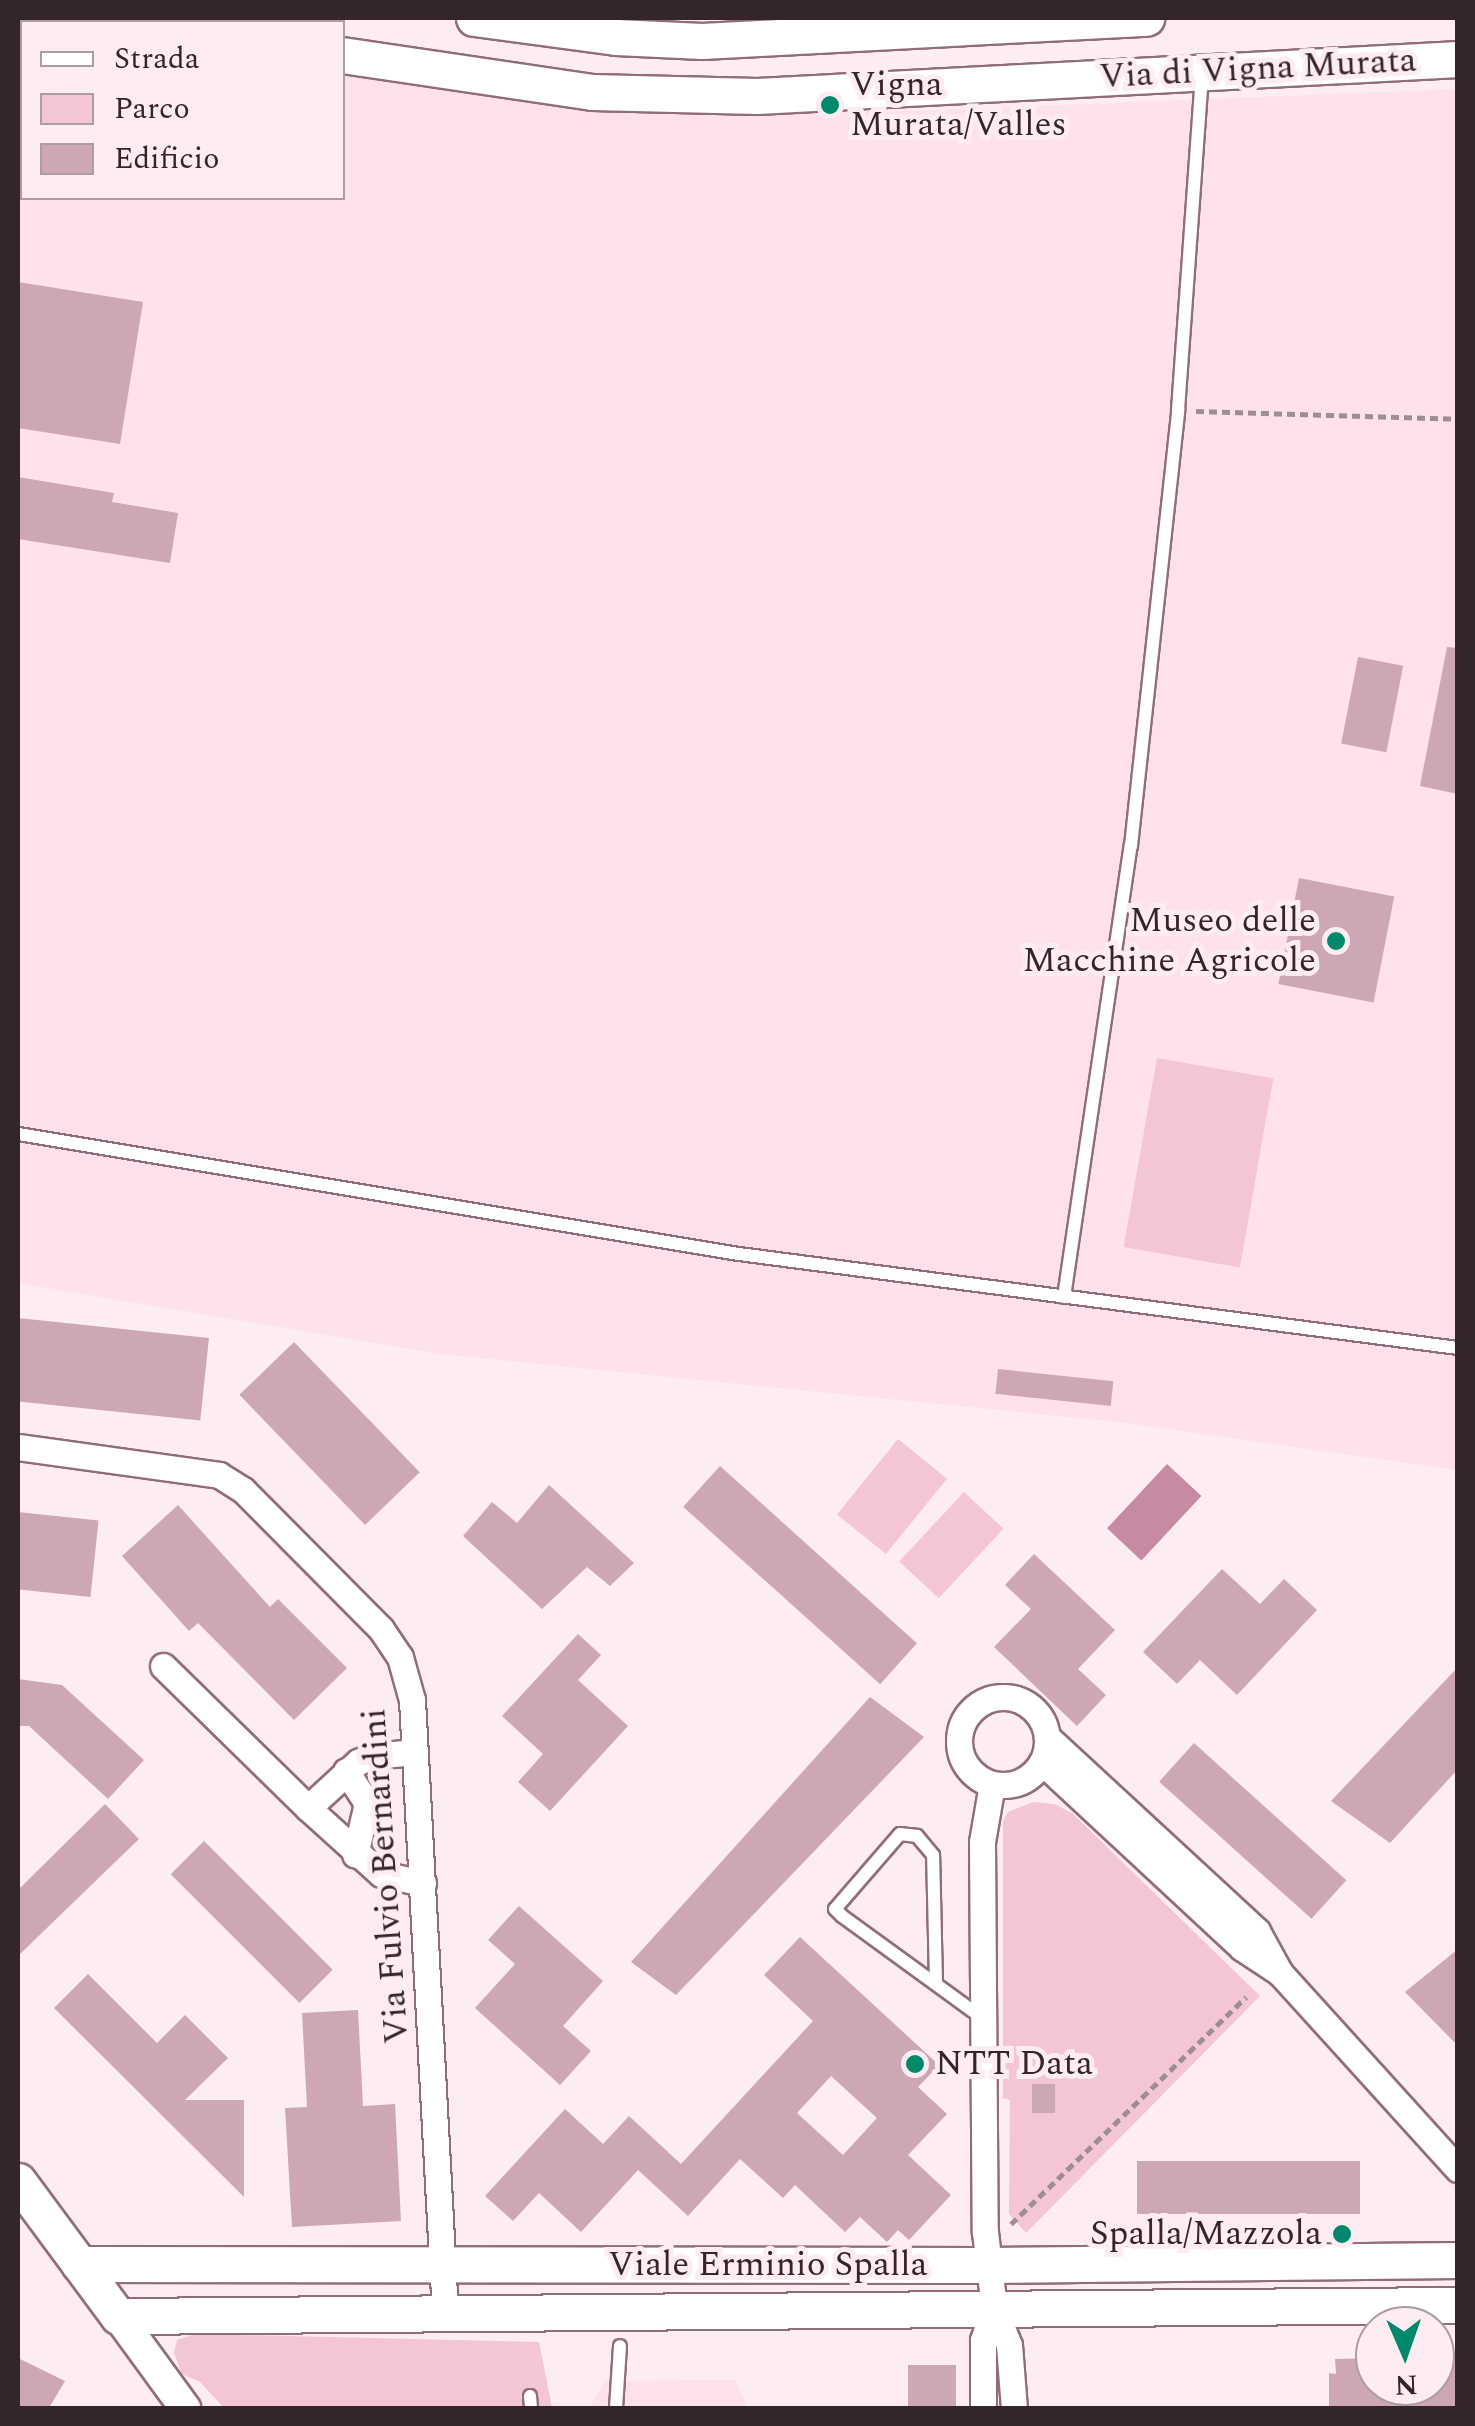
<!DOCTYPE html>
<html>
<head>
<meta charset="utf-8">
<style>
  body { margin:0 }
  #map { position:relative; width:1475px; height:2426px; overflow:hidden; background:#fdecf2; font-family:Spectral,serif }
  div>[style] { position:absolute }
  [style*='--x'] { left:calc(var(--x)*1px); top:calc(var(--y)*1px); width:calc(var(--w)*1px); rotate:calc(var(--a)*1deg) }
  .built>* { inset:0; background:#fee1ec }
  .green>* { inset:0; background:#f4c4d7; transform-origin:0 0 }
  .water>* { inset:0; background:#c68aa3; transform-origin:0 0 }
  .building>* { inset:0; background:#cea7b6; transform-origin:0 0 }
  .path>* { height:5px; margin-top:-2.5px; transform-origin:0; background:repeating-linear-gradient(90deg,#9e8e94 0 8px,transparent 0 13px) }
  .roads { filter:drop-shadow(2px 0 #916d7b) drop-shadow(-2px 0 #916d7b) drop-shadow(0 2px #916d7b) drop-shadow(0 -2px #916d7b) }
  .service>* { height:12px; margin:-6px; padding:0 6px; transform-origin:6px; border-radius:6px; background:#fff }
  .minor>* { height:25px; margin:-12.5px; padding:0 12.5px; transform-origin:12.5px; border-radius:12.5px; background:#fff }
  .minor>.ring { margin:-12.5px; padding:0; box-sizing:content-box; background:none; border:25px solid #fff; border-radius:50% }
  .tertiary>* { height:30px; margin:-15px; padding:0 15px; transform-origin:15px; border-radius:15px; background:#fff }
  .secondary>* { height:35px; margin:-17.5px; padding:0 17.5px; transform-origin:17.5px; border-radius:17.5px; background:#fff }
  .dots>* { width:28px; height:28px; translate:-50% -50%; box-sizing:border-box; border:5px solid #fdecf2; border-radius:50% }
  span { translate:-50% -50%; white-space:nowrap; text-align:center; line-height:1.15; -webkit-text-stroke:10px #fdecf2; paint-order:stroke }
  .street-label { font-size:35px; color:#34252b }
  .poi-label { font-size:35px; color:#34252b }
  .left { translate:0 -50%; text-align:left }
  .right { translate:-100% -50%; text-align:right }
  .frame { position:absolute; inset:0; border:20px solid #34252b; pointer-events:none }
  .legend { position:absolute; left:20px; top:20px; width:325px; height:180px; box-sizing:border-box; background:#fdecf2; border:2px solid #ad9ca2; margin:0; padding:12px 18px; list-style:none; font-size:30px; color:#34252b }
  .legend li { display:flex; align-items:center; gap:20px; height:50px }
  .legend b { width:50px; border:2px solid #ad9ca2 }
  .north { position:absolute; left:1355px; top:2306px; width:100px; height:100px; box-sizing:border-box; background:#fdecf2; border:2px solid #ad9ca2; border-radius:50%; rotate:178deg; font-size:28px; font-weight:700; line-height:40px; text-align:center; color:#34252b }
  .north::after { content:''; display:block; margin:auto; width:35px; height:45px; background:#00886d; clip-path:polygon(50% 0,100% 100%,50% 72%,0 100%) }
</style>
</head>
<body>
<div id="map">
  <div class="built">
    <i style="clip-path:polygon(343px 76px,584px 108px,883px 112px,1457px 89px,1457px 1470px,1119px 1422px,441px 1354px,18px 1283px,18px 79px,22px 78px,22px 198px,342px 198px)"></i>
    <i style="clip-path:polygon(736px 2380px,747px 2408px,590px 2408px,604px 2381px)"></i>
  </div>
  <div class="green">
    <i style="left:1157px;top:1058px;width:118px;height:192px;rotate:10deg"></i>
    <i style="left:898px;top:1439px;width:63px;height:97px;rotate:39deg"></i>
    <i style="left:964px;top:1492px;width:54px;height:95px;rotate:43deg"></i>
    <i style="clip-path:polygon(1033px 1802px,1054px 1804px,1072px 1813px,1260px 1996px,1026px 2233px,1009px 2214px,1010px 2100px,1003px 2098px,1003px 1821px,1008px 1812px)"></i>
    <i style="clip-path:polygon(195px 2334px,539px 2342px,552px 2408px,224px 2408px,200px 2382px,182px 2374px,174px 2353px,177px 2340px)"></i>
  </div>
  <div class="water">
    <i style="left:1167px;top:1464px;width:47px;height:88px;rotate:43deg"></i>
  </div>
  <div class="building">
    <i style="clip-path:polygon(18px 282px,143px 302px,120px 444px,18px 428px)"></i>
    <i style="clip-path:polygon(18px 477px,114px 493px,112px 502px,178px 513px,170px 563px,18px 539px)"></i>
    <i style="clip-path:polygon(1447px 647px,1458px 648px,1458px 794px,1420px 786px)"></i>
    <i style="left:1358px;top:657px;width:46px;height:88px;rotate:11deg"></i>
    <i style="left:1299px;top:878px;width:97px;height:108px;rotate:11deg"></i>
    <i style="left:18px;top:1318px;width:192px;height:83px;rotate:6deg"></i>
    <i style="left:294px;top:1342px;width:181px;height:76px;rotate:46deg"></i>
    <i style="left:998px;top:1369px;width:116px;height:25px;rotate:6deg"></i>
    <i style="left:720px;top:1466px;width:265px;height:55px;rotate:42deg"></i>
    <i style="clip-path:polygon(549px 1485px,634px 1563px,610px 1586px,587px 1567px,542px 1609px,463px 1536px,492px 1502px,517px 1523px)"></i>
    <i style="clip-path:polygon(178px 1505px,270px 1607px,278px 1599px,347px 1668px,294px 1720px,198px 1623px,189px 1631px,122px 1556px)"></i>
    <i style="left:18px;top:1512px;width:81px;height:77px;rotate:6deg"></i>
    <i style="clip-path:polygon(1034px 1554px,1115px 1630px,1078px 1669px,1106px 1695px,1077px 1726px,994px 1647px,1031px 1609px,1005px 1585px)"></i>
    <i style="clip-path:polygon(1222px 1569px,1260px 1604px,1284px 1579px,1317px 1610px,1237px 1695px,1200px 1660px,1177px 1684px,1143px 1652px)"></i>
    <i style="clip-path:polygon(578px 1634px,601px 1655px,578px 1680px,628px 1726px,550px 1811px,518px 1782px,543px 1754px,502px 1716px)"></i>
    <i style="clip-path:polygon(1458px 1667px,1458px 1769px,1390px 1843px,1331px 1801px)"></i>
    <i style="clip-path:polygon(18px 1679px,62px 1685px,144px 1760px,108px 1799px,29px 1726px,18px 1726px)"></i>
    <i style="clip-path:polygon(870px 1697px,924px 1737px,676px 1995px,631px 1962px)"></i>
    <i style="left:1194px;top:1743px;width:205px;height:52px;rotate:42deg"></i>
    <i style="clip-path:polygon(105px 1804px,139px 1839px,18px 1956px,18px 1890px)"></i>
    <i style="left:204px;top:1841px;width:182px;height:47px;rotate:45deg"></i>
    <i style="clip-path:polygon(519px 1906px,603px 1981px,563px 2026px,591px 2051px,560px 2085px,475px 2008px,515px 1964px,488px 1940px)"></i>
    <i style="clip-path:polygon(evenodd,800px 1937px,939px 2065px,918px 2087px,947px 2114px,908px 2155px,951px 2195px,909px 2240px,898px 2230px,887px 2242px,860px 2217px,845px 2232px,795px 2185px,783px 2198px,740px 2159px,688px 2216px,638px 2170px,581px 2232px,539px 2193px,513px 2221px,485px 2196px,565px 2109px,603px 2144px,629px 2116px,681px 2164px,813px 2021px,764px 1975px,800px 1937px,831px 2076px,877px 2118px,843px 2155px,797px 2113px,831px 2076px)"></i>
    <i style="clip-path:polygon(1458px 1949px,1458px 2046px,1405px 1992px)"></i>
    <i style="clip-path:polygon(88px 1974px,157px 2043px,185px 2015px,228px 2058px,185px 2100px,244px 2100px,244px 2197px,54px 2008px)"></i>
    <i style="clip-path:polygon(358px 2010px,363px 2106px,395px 2104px,401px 2221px,292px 2227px,285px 2108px,307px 2107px,302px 2013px)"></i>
    <i style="left:1032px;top:2084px;width:23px;height:29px"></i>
    <i style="left:1360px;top:2161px;width:53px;height:223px;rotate:90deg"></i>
    <i style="clip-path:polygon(1458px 2357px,1458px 2408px,1329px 2408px,1329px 2373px,1336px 2374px,1335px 2359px,1375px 2358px,1375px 2386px,1435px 2386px,1435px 2358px)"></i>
    <i style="clip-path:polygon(18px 2358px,65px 2381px,49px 2408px,18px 2408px)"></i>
    <i style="left:908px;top:2365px;width:48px;height:43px"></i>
  </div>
  <div class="path">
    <i style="--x:1196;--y:411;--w:262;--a:1.7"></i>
    <i style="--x:1011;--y:2224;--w:327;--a:-44"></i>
  </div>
  <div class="roads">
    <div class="service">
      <i style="--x:18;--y:1134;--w:731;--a:9.45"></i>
      <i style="--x:739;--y:1254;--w:725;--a:7.45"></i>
      <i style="--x:1064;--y:1297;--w:456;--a:-81.6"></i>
      <i style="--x:1131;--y:846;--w:439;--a:-83.8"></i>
      <i style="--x:1178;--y:410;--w:333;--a:-85.9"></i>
      <i style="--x:936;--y:1983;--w:128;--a:-91.3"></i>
      <i style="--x:933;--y:1855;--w:25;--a:-130"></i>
      <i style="--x:917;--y:1836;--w:17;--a:-173"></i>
      <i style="--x:900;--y:1834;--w:99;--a:130.9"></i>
      <i style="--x:835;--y:1909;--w:10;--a:45"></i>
      <i style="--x:842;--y:1916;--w:172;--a:36"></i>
      <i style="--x:530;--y:2396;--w:12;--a:85"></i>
      <i style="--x:616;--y:2408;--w:62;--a:-86.3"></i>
    </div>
    <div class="minor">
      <i style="--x:24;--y:18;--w:4;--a:90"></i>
      <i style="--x:18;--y:1447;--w:203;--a:7.9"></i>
      <i style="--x:219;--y:1475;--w:28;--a:32"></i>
      <i style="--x:243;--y:1490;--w:196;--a:45.2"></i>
      <i style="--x:381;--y:1629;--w:34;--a:56"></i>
      <i style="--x:400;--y:1657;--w:45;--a:74.4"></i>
      <i style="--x:412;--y:1700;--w:614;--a:86.92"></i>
      <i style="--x:163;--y:1666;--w:203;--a:44.4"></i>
      <i class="ring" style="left:959px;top:1697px;width:63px;height:63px"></i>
      <i style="--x:1047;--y:1737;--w:286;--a:42.7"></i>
      <i style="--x:1257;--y:1931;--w:48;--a:61.3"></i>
      <i style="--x:415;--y:1752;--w:43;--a:174.7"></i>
      <i style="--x:372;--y:1756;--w:15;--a:157"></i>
      <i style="--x:358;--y:1762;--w:68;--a:137.4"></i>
      <i style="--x:308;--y:1808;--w:98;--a:42.1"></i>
      <i style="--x:381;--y:1874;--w:43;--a:12.1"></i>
      <i style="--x:1042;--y:1762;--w:273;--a:42.9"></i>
      <i style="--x:1242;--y:1948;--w:45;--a:33.3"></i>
      <i style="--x:1280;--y:1973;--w:265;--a:47.8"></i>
      <i style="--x:346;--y:1771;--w:38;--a:57"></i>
      <i style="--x:367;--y:1803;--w:53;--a:103"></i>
      <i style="--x:992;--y:1784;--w:59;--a:99.8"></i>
      <i style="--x:982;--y:1842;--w:390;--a:89.6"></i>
      <i style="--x:985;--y:2232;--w:77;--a:83.2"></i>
      <i style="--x:994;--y:2308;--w:40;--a:68"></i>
      <i style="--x:1009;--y:2345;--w:63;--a:85.5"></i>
      <i style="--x:983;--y:2408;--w:68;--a:-90"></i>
      <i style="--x:983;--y:2340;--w:34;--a:-71"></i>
    </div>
    <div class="tertiary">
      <i style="--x:118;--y:2316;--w:114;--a:53.9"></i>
    </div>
    <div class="secondary">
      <i style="--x:474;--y:18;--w:143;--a:7.6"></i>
      <i style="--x:616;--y:37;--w:86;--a:2.7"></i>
      <i style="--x:702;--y:41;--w:445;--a:-3"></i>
      <i style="--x:342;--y:55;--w:253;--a:8.4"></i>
      <i style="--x:592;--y:92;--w:165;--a:1.4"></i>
      <i style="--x:757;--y:96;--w:702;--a:-3.02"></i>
      <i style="--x:18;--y:68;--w:4;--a:-14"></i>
      <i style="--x:18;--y:2181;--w:168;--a:53.5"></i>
      <i style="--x:118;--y:2316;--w:1340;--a:-0.47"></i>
      <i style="--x:79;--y:2264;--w:910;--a:0.06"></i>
      <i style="--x:989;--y:2265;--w:469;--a:-0.6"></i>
    </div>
  </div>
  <div class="dots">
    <i style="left:830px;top:105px;background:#00886d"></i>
    <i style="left:1336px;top:941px;background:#00886d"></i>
    <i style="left:915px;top:2064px;background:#00886d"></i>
    <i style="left:1342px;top:2234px;background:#00886d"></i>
  </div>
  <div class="street-label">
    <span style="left:1258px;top:69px;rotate:-3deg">Via di Vigna Murata</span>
    <span style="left:386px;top:1876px;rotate:-94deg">Via Fulvio Bernardini</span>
    <span style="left:768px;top:2265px">Viale Erminio Spalla</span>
  </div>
  <div class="poi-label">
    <span class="left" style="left:850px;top:105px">Vigna<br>Murata/Valles</span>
    <span class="right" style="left:1316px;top:941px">Museo delle<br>Macchine Agricole</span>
    <span class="left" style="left:935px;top:2064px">NTT Data</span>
    <span class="right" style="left:1322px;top:2234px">Spalla/Mazzola</span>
  </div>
  <div class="frame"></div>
  <ul class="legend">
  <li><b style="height:12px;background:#fff"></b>Strada</li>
  <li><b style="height:28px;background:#f4c4d7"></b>Parco</li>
  <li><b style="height:28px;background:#cea7b6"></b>Edificio</li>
  </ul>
  <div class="north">N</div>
</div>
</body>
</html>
